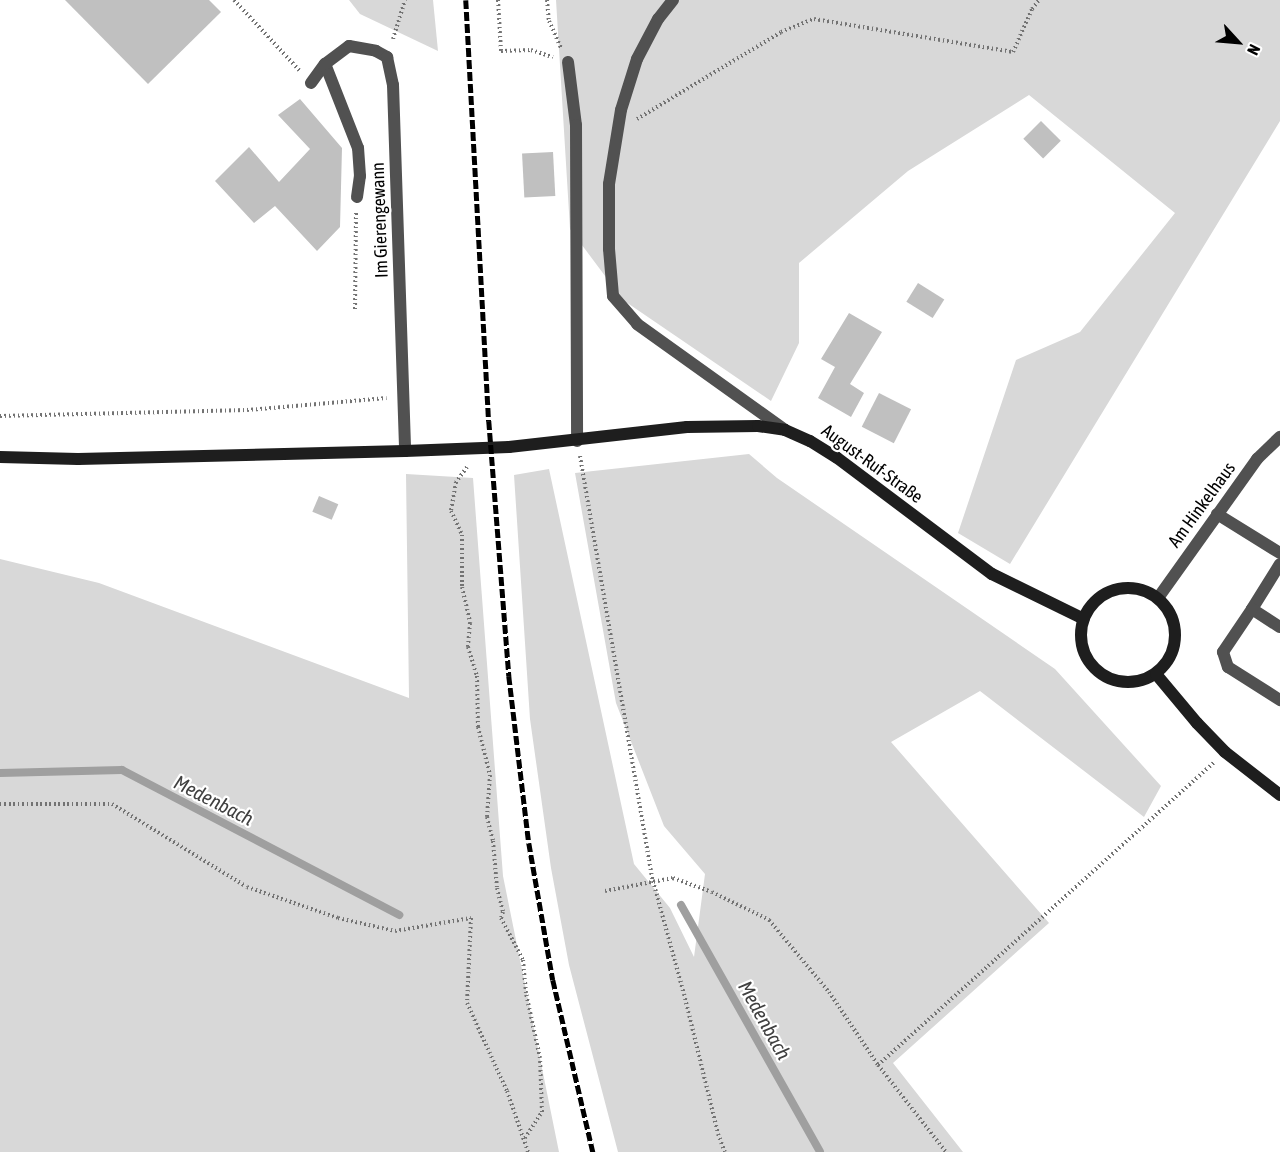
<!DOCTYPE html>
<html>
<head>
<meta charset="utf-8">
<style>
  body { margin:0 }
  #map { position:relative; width:1280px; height:1152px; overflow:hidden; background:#fff; font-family:"Asap Condensed",sans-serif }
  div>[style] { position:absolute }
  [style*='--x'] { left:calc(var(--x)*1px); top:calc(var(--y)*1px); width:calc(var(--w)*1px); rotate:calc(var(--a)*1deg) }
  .green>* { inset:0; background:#d8d8d8 }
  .stream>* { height:8px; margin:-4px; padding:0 4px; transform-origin:4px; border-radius:4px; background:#9f9f9f }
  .building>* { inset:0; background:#c0c0c0; transform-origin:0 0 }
  .path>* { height:4px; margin-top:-2px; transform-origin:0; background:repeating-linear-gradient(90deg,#737373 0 1.5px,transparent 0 4.5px) }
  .service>* { height:12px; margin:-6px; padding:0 6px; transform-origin:6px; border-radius:6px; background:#515151 }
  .minor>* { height:12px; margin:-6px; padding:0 6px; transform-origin:6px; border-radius:6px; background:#515151 }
  .secondary>* { height:12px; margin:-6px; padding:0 6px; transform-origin:6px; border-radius:6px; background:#1e1e1e }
  .secondary>.ring { margin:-6px; padding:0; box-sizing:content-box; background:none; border:12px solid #1e1e1e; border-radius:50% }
  .rail>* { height:4.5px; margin-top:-2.25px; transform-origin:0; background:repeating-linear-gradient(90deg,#000 0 9px,transparent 0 12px) }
  .path-bridge>* { height:4px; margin-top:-2px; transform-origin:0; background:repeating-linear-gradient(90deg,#737373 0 1.5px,transparent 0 4.5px) }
  span { translate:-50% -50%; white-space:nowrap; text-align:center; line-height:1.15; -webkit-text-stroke:4.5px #fff; paint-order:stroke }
  .street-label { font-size:18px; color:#000 }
  .water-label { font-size:20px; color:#404040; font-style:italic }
  .north { position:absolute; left:1208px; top:12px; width:60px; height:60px; -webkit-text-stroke:4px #fff; paint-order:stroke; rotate:116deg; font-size:16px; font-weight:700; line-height:24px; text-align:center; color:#000 }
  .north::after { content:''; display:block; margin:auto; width:21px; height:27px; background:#000; clip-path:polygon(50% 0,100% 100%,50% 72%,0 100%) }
</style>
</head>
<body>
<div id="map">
  <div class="green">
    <i style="clip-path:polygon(349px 0,433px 0,438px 51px,360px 14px)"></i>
    <i style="clip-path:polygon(556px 0,1280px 0,1280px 121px,1010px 564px,958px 533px,1016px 360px,1080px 332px,1175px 213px,1029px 95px,908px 171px,799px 263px,799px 343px,771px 401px,623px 300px,570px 229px)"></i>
    <i style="clip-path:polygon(749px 454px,777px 478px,1055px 669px,1161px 786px,1144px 817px,980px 691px,891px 742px,1049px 923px,893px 1063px,963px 1152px,618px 1152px,569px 965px,551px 868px,530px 719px,514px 475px,549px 469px,634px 864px,670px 908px,694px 957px,705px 874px,664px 826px,616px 703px,575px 473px)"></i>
    <i style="clip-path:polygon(406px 474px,473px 478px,503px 876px,559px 1152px,0 1152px,0 559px,99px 583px,409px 698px)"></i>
  </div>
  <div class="stream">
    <i style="--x:0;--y:773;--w:122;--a:-1.4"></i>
    <i style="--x:122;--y:770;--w:313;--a:27.6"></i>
    <i style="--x:681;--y:905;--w:283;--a:60.6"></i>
  </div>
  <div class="building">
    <i style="clip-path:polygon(65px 0,209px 0,221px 12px,148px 84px)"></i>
    <i style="clip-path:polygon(300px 99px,342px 148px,340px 227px,317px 251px,275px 206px,254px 223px,215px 181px,249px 147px,279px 182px,310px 149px,278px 115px)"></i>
    <i style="left:1041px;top:121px;width:28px;height:25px;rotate:45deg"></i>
    <i style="left:553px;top:152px;width:44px;height:31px;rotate:87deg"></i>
    <i style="left:918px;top:283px;width:31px;height:22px;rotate:32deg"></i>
    <i style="clip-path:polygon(849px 313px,882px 332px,850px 384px,864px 393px,851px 417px,818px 398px,835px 367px,821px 359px)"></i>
    <i style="left:879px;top:393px;width:36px;height:38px;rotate:27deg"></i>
    <i style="left:319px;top:496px;width:21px;height:17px;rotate:23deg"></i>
  </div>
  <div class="path">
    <i style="--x:234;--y:0;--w:96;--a:47.1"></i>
    <i style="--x:498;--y:0;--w:51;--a:86.6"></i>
    <i style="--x:501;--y:51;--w:30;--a:-2"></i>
    <i style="--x:531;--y:50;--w:23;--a:18"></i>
    <i style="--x:547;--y:0;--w:21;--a:85"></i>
    <i style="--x:549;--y:21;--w:30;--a:66"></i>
    <i style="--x:393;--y:39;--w:41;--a:-72.9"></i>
    <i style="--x:637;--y:119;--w:168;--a:-31.1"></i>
    <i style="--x:781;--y:32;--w:35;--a:-22"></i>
    <i style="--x:814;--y:19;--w:202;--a:9.4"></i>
    <i style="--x:1013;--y:52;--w:47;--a:-66.2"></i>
    <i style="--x:1032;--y:9;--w:11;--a:-52"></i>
    <i style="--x:355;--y:309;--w:96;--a:-89.4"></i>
    <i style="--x:0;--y:416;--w:247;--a:-1.4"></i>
    <i style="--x:247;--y:410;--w:140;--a:-4.9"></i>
    <i style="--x:580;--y:456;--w:431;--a:80.3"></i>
    <i style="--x:653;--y:881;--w:117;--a:74.7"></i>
    <i style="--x:684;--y:994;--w:144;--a:76.3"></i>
    <i style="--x:718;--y:1134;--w:19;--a:69"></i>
    <i style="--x:467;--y:467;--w:19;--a:126"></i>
    <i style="--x:456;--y:482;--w:29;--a:100"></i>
    <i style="--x:451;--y:511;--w:26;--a:65"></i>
    <i style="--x:462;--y:535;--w:52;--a:90"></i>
    <i style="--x:462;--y:587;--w:37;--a:77"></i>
    <i style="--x:470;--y:623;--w:24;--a:95"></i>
    <i style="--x:468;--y:647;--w:30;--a:73"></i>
    <i style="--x:477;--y:676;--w:51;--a:88.9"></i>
    <i style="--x:478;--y:727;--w:49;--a:76"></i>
    <i style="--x:490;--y:775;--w:42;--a:94.1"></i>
    <i style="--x:487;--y:817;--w:25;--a:76"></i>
    <i style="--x:0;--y:804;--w:112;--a:0"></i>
    <i style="--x:112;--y:804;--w:158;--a:31.6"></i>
    <i style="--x:247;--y:887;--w:96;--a:18.8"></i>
    <i style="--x:338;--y:918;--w:58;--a:12.8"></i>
    <i style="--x:395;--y:931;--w:77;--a:-9.7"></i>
    <i style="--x:471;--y:918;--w:85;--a:92.7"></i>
    <i style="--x:467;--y:1003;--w:97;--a:65.6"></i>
    <i style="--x:507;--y:1091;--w:65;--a:71"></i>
    <i style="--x:605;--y:891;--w:69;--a:-10.8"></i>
    <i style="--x:673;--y:878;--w:41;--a:19.7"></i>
    <i style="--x:712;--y:892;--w:64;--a:26.2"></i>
    <i style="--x:769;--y:920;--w:94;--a:50.2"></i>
    <i style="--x:829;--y:992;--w:88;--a:56.1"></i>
    <i style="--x:878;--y:1065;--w:110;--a:52"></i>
    <i style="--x:878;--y:1065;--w:452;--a:-42"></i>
    <i style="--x:525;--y:1138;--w:31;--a:-57"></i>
    <i style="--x:542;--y:1112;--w:54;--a:-92.1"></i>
    <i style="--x:540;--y:1058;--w:66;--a:-102.2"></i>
    <i style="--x:526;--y:993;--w:12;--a:-95"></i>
  </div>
  <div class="service">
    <i style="--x:673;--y:0;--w:24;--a:128"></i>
    <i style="--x:658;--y:19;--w:45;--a:117.7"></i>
    <i style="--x:637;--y:59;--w:53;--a:107.4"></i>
    <i style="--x:621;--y:110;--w:75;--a:99.2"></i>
    <i style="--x:609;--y:184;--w:65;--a:90"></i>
    <i style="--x:609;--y:249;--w:47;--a:85.1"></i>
    <i style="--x:613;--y:296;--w:37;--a:49"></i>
    <i style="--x:637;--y:324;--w:182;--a:35.6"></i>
    <i style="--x:1217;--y:514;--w:74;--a:31.8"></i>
    <i style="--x:1280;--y:564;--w:53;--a:121.9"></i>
    <i style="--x:1252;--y:609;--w:33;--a:33"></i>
    <i style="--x:1252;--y:609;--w:52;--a:124"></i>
    <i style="--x:1223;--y:652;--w:16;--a:72"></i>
    <i style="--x:1228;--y:667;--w:62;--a:32.4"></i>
  </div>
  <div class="minor">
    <i style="--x:568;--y:62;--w:64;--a:82.8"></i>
    <i style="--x:576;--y:125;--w:316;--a:89.8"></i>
    <i style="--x:311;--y:83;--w:24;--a:-54"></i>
    <i style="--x:357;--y:197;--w:21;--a:-82"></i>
    <i style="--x:360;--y:176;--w:28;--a:-94"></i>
    <i style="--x:358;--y:148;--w:90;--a:-111.4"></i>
    <i style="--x:325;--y:64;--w:30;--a:-37"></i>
    <i style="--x:349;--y:46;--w:27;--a:10"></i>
    <i style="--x:376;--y:51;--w:13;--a:29"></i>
    <i style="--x:387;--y:57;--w:29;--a:78"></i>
    <i style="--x:393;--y:85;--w:366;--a:88.1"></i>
    <i style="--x:1158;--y:598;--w:171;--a:-54.5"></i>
    <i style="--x:1257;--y:459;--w:32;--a:-44"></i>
  </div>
  <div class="secondary">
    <i style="--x:0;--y:457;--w:78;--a:1.5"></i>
    <i style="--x:78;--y:459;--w:327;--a:-1.4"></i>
    <i style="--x:405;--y:451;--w:104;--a:-2.2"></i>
    <i style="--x:509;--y:447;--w:179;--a:-6.4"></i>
    <i style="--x:687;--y:427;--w:71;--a:-0.8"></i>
    <i style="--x:758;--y:426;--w:27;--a:8"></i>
    <i style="--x:785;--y:430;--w:27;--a:24"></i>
    <i style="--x:810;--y:441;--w:31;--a:32"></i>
    <i style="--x:836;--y:457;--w:195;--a:36.9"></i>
    <i style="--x:992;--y:574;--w:102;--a:26.1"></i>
    <i class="ring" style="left:1081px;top:588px;width:82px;height:82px"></i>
    <i style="--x:1156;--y:674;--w:64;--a:50.1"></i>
    <i style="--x:1197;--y:723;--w:40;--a:46"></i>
    <i style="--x:1225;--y:752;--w:70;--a:38"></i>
  </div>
  <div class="rail">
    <i style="--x:466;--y:0;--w:422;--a:86.9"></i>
    <i style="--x:489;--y:421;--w:256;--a:85.5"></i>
    <i style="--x:509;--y:676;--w:168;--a:83.2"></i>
    <i style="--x:529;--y:843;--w:139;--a:80.1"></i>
    <i style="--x:553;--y:980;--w:177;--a:76.9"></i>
  </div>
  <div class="path-bridge">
    <i style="--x:493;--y:841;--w:47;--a:85.1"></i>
    <i style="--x:497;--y:888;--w:25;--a:76"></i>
    <i style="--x:503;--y:912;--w:6;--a:108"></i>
    <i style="--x:501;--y:918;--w:47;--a:62.4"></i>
    <i style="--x:523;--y:960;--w:21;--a:85"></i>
  </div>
  <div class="street-label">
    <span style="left:380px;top:220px;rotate:-92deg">Im Gierengewann</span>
    <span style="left:872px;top:464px;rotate:36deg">August-Ruf-Straße</span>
    <span style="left:1202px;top:505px;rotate:-54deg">Am Hinkelhaus</span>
  </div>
  <div class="water-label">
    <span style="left:214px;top:800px;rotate:27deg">Medenbach</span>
    <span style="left:765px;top:1020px;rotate:61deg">Medenbach</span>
  </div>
  <div class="north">N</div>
</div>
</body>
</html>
